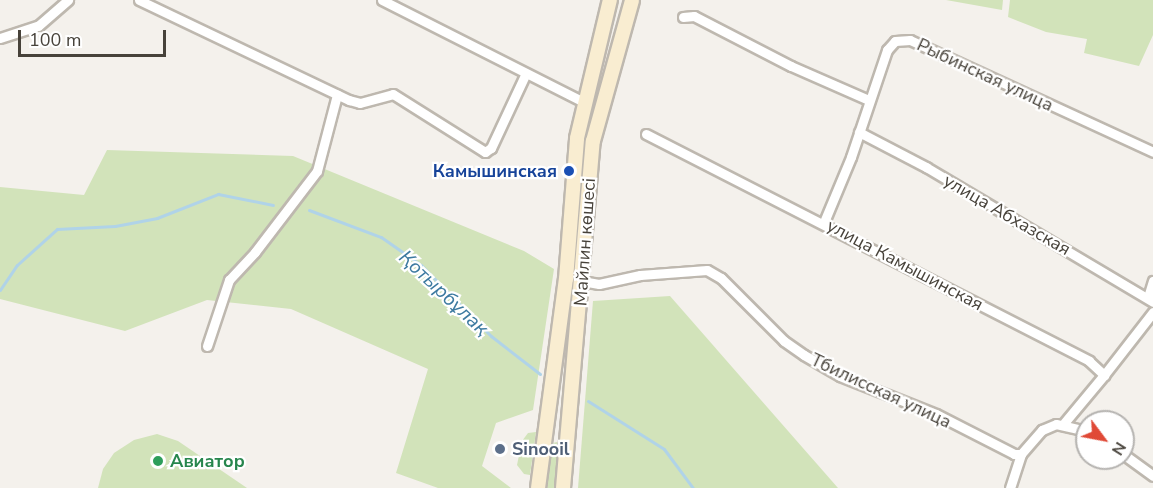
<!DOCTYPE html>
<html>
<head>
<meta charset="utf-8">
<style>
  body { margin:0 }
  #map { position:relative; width:1153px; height:488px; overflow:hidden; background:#f4f1ec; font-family:"Nunito Sans",sans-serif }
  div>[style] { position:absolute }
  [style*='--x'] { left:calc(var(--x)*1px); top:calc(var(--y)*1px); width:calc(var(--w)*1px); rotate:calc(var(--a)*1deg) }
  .green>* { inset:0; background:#d2e3ba }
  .stream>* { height:3px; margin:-1.5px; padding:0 1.5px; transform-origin:1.5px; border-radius:1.5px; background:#b0d3e8 }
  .roads { filter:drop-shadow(2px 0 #beb8af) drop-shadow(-2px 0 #beb8af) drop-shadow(0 2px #beb8af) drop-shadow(0 -2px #beb8af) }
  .minor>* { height:9px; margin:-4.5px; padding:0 4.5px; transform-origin:4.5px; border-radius:4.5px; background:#fff }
  .secondary>* { height:14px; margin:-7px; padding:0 7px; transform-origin:7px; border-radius:7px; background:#f9edd1 }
  .dots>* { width:16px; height:16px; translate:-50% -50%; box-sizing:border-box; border:3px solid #fff; border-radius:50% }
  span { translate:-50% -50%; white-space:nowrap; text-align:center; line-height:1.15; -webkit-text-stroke:4.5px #fff; paint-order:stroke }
  .street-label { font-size:18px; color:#47423a }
  .transit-label { font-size:18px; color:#164399; font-weight:700 }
  .right { translate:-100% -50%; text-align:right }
  .service-label { font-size:18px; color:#4e5e75; font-weight:700 }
  .left { translate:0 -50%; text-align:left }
  .leisure-label { font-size:18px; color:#27864d; font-weight:700 }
  .water-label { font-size:20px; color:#3d7aa0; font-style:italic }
  .north { position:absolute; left:1075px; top:410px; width:60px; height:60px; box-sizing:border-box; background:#fff; border:2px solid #b5b3b0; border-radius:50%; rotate:122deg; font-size:16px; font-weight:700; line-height:24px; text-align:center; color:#47423a }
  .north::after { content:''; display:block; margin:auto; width:21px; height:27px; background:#e04936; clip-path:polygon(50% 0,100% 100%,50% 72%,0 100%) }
  .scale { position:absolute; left:18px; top:30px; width:148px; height:27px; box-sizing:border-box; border:3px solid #47423a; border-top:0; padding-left:8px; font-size:18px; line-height:21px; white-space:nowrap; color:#47423a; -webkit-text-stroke:4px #fff; paint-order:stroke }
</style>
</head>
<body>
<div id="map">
  <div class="green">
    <i style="clip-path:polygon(946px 0,1003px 0,1002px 10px)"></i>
    <i style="clip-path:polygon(1010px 0,1153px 0,1153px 35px,1139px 66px,1084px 53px,1087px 39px,1046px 32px,1008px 17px)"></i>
    <i style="clip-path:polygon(107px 150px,293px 156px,524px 251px,554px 269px,533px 410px,496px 423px,482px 466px,511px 488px,438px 488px,396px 473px,428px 369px,291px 309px,207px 300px,125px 331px,0 299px,0 187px,84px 195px)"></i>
    <i style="clip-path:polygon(670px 296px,838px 488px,578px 488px,593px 301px)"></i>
    <i style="clip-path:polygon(536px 432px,530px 475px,524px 474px,517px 465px,522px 441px,528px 433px)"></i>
    <i style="clip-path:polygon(157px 434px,178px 441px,247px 488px,98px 488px,103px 469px,114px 453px,134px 440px)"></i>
    <i style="clip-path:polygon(557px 442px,556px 488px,547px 488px,553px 443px)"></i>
  </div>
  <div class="stream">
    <i style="--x:309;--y:210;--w:77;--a:20.6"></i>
    <i style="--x:381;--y:237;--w:49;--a:35"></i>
    <i style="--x:421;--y:265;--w:100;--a:45.4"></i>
    <i style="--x:491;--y:336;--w:62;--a:37.8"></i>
    <i style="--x:0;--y:290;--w:30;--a:-56"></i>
    <i style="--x:17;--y:265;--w:54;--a:-42"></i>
    <i style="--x:57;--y:229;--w:58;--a:-3"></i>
    <i style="--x:115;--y:226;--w:43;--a:-10.8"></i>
    <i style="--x:157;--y:218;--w:66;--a:-21.5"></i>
    <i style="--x:218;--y:194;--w:56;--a:11.3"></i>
    <i style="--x:588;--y:401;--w:90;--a:32.3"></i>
    <i style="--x:664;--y:449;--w:49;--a:53.4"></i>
  </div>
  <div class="roads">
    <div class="minor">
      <i style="--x:139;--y:0;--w:233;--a:25.5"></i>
      <i style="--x:349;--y:100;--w:11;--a:15"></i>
      <i style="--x:360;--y:103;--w:34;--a:-15"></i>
      <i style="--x:393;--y:94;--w:109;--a:32.2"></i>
      <i style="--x:485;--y:152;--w:7;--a:-34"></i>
      <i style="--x:491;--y:148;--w:81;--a:-65"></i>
      <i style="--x:382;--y:0;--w:226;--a:26.8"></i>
      <i style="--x:683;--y:17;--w:11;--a:-5"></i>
      <i style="--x:694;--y:16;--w:109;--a:27.3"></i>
      <i style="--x:791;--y:66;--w:85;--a:23.6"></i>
      <i style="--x:0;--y:38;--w:40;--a:-18"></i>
      <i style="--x:38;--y:26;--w:40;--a:-41"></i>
      <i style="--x:859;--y:132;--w:76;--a:27.6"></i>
      <i style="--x:926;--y:167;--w:264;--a:30.7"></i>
      <i style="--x:646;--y:134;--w:498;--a:27.1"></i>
      <i style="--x:1089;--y:361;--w:21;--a:43"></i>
      <i style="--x:1104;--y:375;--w:62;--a:129.8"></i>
      <i style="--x:824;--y:222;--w:70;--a:-67.4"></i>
      <i style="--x:851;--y:157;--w:113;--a:-71.4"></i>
      <i style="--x:887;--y:50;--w:12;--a:-48"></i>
      <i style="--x:895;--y:41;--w:15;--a:-4"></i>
      <i style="--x:910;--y:40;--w:268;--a:24.7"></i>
      <i style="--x:582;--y:281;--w:17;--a:10"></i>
      <i style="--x:599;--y:284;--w:42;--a:-12.4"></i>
      <i style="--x:640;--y:275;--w:67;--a:-4.3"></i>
      <i style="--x:707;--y:270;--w:16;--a:30"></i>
      <i style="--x:721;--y:278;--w:89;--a:45"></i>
      <i style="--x:784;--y:341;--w:24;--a:35"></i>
      <i style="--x:804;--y:355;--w:42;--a:30.3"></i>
      <i style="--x:840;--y:376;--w:103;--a:21.6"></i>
      <i style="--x:936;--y:414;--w:88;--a:27.1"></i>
      <i style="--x:1014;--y:454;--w:7;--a:0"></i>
      <i style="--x:1021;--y:454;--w:32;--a:-49"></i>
      <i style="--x:1042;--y:430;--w:15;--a:-23"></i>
      <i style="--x:1056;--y:424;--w:32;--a:13"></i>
      <i style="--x:1148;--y:297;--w:17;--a:-73"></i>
      <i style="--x:207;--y:346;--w:70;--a:-71.6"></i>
      <i style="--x:229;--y:280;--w:38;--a:-47"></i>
      <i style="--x:255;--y:252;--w:102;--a:-52.6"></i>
      <i style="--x:317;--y:171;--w:79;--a:-75.3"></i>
      <i style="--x:1104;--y:375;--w:80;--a:-52.1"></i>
      <i style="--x:1123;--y:454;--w:37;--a:36"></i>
      <i style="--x:1010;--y:488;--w:36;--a:-72"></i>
    </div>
    <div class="secondary">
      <i style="--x:538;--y:488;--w:211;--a:-82.4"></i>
      <i style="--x:566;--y:279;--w:141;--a:-85.5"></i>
      <i style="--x:577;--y:138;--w:142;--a:-76.6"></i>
      <i style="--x:563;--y:488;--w:348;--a:-85.1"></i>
      <i style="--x:593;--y:141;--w:146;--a:-74.5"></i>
    </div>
  </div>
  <div class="dots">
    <i style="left:569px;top:171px;background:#1a4fb4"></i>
    <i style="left:500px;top:449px;background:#5c6f8a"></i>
    <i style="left:158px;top:461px;background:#2e9e5b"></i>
  </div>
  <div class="street-label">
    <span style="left:985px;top:75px;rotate:25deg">Рыбинская улица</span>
    <span style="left:1007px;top:215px;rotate:30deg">улица Абхазская</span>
    <span style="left:585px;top:242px;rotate:-86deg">Майлин көшесі</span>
    <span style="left:905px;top:265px;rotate:28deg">улица Камышинская</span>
    <span style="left:881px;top:391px;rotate:25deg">Тбилисская улица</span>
  </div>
  <div class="transit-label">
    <span class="right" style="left:557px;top:171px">Камышинская</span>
  </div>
  <div class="service-label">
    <span class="left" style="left:512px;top:449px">Sinooil</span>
  </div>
  <div class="leisure-label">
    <span class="left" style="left:170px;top:461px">Авиатор</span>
  </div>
  <div class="water-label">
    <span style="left:444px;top:293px;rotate:43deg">Қотырбұлақ</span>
  </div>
  <div class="north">N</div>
  <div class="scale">100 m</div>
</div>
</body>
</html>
